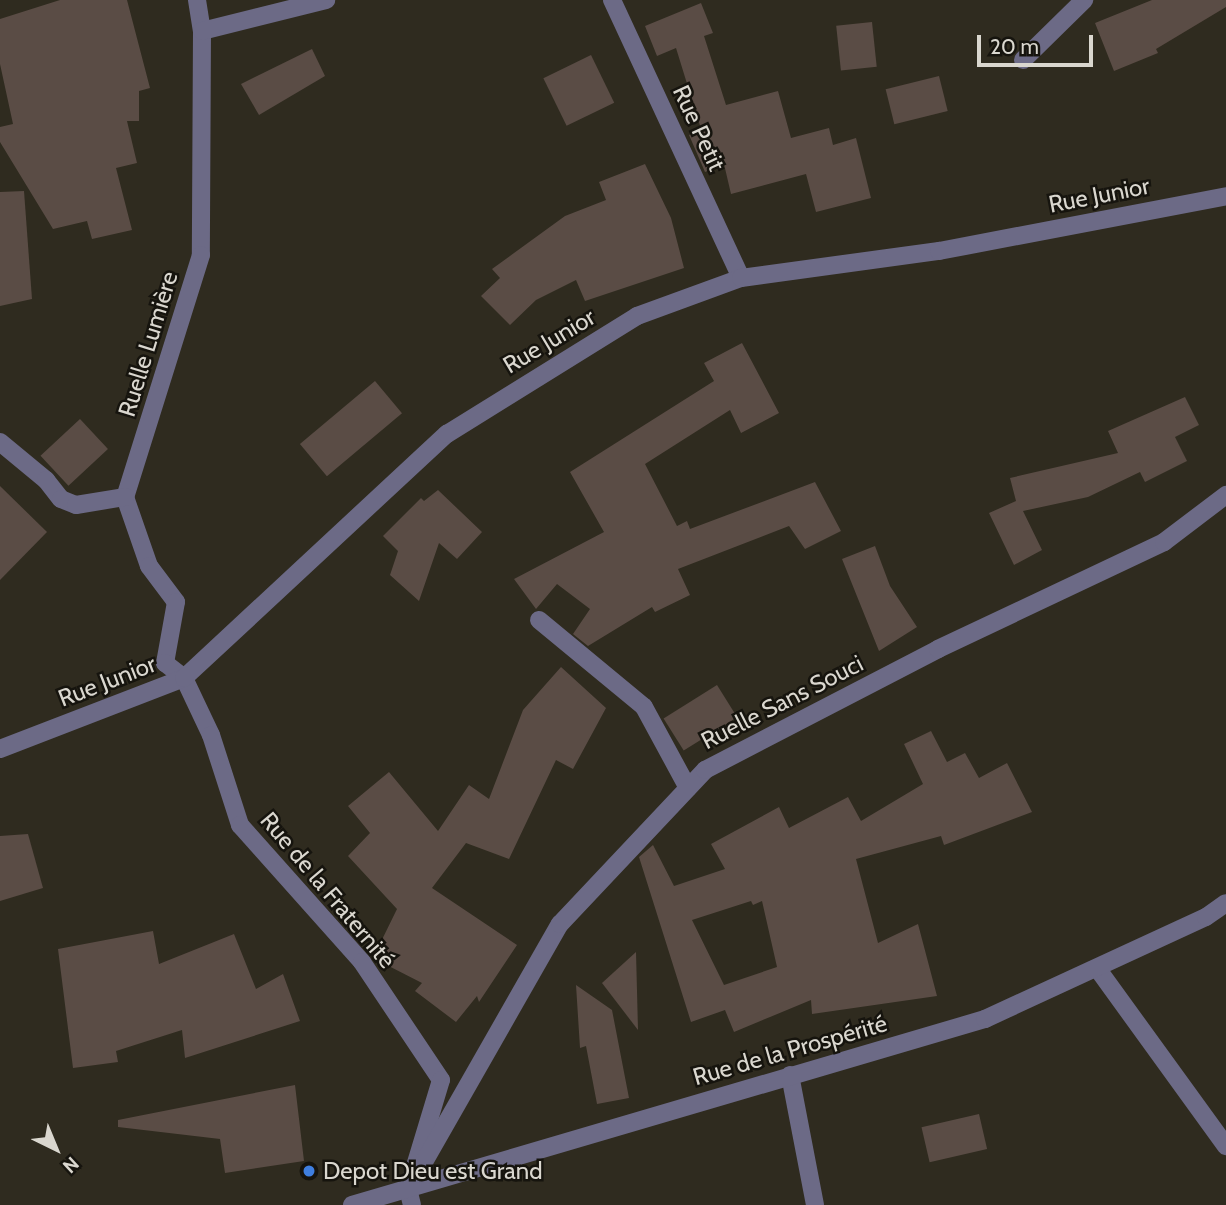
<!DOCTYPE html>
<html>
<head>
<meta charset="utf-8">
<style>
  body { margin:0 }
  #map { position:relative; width:1226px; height:1205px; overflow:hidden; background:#2f2b1f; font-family:Cabin,sans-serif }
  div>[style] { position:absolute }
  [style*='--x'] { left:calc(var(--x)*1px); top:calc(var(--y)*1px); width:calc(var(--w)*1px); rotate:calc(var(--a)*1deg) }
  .building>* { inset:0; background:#5a4c45; transform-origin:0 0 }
  .minor>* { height:18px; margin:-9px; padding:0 9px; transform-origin:9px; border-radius:9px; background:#6c6a86 }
  .dots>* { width:19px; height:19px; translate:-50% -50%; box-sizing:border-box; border:4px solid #16140e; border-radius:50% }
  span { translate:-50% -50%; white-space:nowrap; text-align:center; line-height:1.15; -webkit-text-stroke:5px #16140e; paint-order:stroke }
  .street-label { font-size:24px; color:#dad7cf }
  .poi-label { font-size:24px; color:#dad7cf }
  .left { translate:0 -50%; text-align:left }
  .north { position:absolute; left:21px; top:1114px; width:70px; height:70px; -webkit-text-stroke:5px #16140e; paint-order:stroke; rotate:137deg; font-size:19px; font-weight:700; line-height:28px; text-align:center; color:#dad7cf }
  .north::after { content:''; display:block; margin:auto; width:24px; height:32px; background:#dad7cf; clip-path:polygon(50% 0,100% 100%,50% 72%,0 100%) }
  .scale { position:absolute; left:977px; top:35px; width:116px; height:32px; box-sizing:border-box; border:4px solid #dad7cf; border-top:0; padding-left:9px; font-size:21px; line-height:24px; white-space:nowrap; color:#dad7cf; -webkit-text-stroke:5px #16140e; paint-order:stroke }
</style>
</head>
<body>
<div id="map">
  <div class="building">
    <i style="clip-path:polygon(60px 0,127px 0,150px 88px,139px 91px,139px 121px,127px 121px,137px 163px,116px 168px,132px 230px,92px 239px,87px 221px,53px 229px,0 142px,0 127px,13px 124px,0 64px,0 19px)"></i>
    <i style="clip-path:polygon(1152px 0,1226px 0,1226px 7px,1156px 49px,1158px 53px,1114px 71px,1095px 23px)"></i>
    <i style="clip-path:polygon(701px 3px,713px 33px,704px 36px,726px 105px,778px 91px,791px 138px,829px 128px,833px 145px,856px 138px,871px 198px,816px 212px,806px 174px,731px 194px,724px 164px,705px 172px,689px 135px,701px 129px,676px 48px,657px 56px,645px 26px)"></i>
    <i style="left:872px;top:22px;width:45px;height:36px;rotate:84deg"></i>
    <i style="clip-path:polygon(312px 49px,325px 76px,259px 115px,241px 84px)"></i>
    <i style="left:591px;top:55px;width:53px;height:53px;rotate:64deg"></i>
    <i style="left:939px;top:76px;width:36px;height:55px;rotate:76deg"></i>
    <i style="clip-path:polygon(645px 164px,671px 218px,684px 268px,585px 301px,576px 280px,536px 300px,510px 325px,481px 296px,500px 278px,492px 269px,565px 216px,606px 200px,599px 182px)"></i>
    <i style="clip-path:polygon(24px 191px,32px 299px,0 306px,0 192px)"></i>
    <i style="clip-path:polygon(742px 343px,779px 413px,741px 433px,730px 410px,645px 464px,677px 526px,687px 521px,690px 529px,815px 482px,841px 531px,805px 549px,789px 526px,678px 569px,690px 595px,655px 612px,652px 607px,588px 646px,573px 634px,590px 609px,557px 584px,536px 609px,514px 579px,604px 532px,570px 472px,714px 381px,704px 363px)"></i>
    <i style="left:375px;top:381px;width:42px;height:98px;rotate:50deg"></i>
    <i style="clip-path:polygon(1185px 397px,1199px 425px,1175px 437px,1187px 461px,1145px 482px,1140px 472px,1088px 497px,1023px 511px,1042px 550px,1014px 565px,989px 513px,1016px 501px,1010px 478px,1118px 453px,1108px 431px)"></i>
    <i style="left:80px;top:419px;width:41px;height:54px;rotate:47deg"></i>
    <i style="clip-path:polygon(0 486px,47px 532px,0 580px)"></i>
    <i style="clip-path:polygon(438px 490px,482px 532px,457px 559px,439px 543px,419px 601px,390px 575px,398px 551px,383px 536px,421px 498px,424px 501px)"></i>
    <i style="clip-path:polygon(875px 546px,890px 586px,917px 627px,879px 651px,842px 559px)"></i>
    <i style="clip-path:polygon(561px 667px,606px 708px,573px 769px,556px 760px,509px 859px,466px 843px,432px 888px,517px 945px,479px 1002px,477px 996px,456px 1022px,415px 991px,422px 983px,373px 958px,397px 909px,348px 856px,370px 833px,348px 806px,389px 772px,438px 831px,469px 785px,489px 799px,523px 710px)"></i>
    <i style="left:717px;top:685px;width:38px;height:63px;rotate:58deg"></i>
    <i style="clip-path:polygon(evenodd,931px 731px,947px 762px,965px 753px,979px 778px,1007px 763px,1032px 812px,944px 845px,941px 836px,856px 859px,878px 943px,918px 924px,937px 996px,812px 1014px,811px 1000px,734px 1032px,725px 1010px,691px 1022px,639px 857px,653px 845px,674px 886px,725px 869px,711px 844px,779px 807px,789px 828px,848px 797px,861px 821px,923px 784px,904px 744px,931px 731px,751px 901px,753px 905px,762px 901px,777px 967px,724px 985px,692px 920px,751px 901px)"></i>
    <i style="clip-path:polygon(28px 834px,43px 888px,0 901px,0 836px)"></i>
    <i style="clip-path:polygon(153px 931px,159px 964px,234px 934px,256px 989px,283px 974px,300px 1021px,185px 1058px,182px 1030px,116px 1051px,118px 1062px,73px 1068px,58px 949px)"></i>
    <i style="clip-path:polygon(636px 952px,638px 1030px,602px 983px)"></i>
    <i style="clip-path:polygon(576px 985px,612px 1010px,629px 1098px,597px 1104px,586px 1046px,580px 1048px)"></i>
    <i style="clip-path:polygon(295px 1085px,304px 1161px,225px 1173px,220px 1139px,118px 1127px,118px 1120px)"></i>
    <i style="left:979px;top:1114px;width:36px;height:59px;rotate:77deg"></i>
  </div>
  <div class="minor">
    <i style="--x:197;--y:0;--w:31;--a:81"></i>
    <i style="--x:202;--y:31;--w:224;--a:90.3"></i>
    <i style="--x:201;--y:255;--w:254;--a:107.4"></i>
    <i style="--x:125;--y:497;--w:73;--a:70.8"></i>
    <i style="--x:149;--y:566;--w:45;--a:53.1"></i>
    <i style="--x:176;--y:602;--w:62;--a:100.2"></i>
    <i style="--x:165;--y:663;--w:24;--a:38"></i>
    <i style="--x:184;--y:678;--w:63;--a:64.7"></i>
    <i style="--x:211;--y:735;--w:95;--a:72.1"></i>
    <i style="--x:240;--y:825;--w:183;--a:48.3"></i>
    <i style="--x:362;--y:962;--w:142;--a:56.2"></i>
    <i style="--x:441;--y:1080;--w:114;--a:106.8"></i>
    <i style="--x:408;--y:1189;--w:16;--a:76"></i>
    <i style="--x:612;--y:0;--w:306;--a:65.1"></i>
    <i style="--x:202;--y:31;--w:128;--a:-14"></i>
    <i style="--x:1023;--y:60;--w:86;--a:-44.5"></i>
    <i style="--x:0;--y:442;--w:60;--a:39.6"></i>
    <i style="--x:46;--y:480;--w:24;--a:52"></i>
    <i style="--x:61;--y:499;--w:16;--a:22"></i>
    <i style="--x:76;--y:505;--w:50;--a:-9.3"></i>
    <i style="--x:539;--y:620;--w:136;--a:39.6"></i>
    <i style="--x:644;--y:707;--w:92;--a:61.5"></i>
    <i style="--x:0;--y:749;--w:197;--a:-21.1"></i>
    <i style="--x:184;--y:678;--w:359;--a:-42.9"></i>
    <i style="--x:447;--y:434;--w:224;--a:-31.8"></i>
    <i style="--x:637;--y:316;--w:111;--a:-20.1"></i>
    <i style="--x:741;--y:278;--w:200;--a:-7.8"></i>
    <i style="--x:939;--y:251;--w:292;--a:-10.8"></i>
    <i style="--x:1097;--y:968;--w:220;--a:54.1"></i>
    <i style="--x:790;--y:1075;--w:132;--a:79.1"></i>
    <i style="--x:424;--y:1162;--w:274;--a:-60.3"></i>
    <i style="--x:560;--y:924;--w:212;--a:-46.7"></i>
    <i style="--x:705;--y:770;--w:263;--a:-27.4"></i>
    <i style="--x:938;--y:649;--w:250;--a:-25.3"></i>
    <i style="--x:1164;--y:542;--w:78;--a:-37.2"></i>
    <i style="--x:352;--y:1205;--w:660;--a:-16.37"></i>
    <i style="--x:985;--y:1019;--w:243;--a:-24.8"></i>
    <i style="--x:1206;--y:917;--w:24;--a:-35"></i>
  </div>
  <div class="dots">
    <i style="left:309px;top:1171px;background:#3f7fe0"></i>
  </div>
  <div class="street-label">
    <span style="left:699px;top:128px;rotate:65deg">Rue Petit</span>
    <span style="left:1099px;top:195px;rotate:-11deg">Rue Junior</span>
    <span style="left:549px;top:341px;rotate:-31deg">Rue Junior</span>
    <span style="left:148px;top:344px;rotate:-73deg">Ruelle Lumière</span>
    <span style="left:107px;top:681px;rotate:-21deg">Rue Junior</span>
    <span style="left:782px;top:702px;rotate:-27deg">Ruelle Sans Souci</span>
    <span style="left:328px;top:890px;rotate:50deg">Rue de la Fraternité</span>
    <span style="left:790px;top:1050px;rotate:-16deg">Rue de la Prospérité</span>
  </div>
  <div class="poi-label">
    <span class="left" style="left:323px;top:1171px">Depot Dieu est Grand</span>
  </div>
  <div class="north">N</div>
  <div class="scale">20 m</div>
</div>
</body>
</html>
